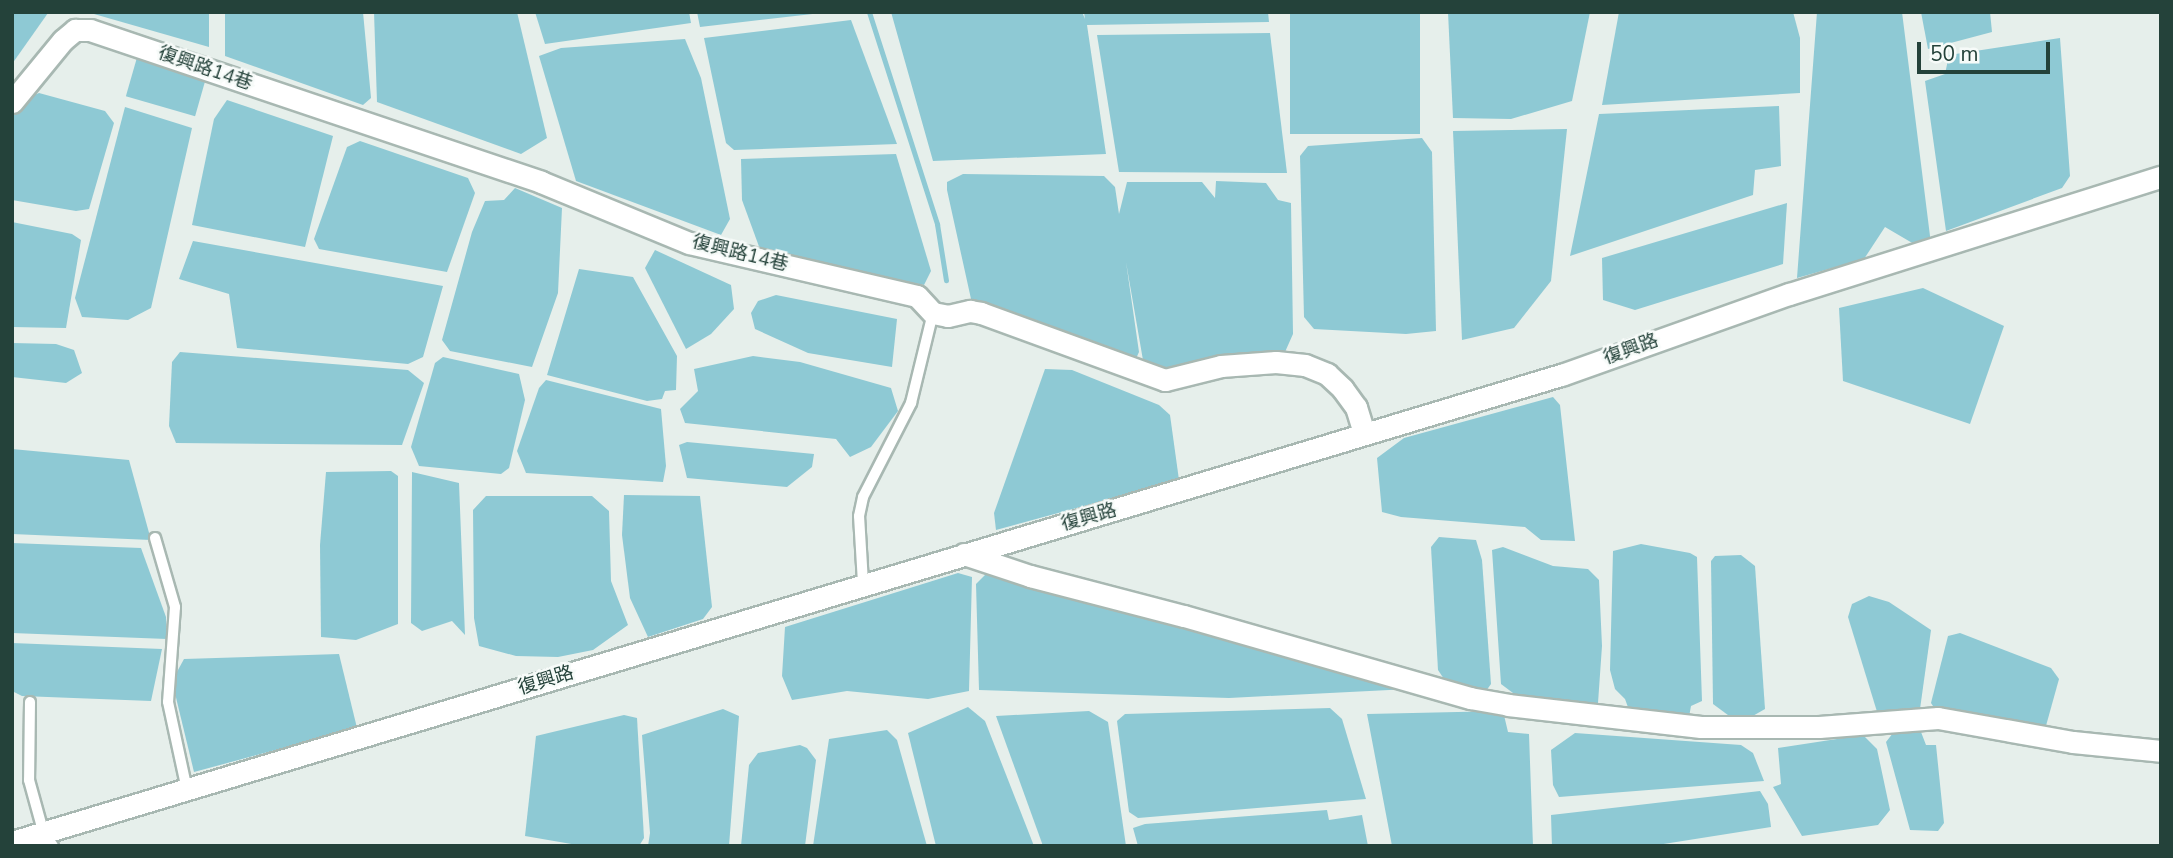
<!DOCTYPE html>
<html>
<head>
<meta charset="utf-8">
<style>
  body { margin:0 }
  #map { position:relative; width:2173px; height:858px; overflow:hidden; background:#e6efeb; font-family:"Nunito Sans","Noto Sans TC",sans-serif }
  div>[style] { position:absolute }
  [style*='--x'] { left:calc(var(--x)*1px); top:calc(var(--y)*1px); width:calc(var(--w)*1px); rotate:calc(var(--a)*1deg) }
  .water>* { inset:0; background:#8ec9d4; transform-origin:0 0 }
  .stream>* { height:5px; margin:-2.5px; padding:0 2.5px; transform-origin:2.5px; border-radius:2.5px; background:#8ec9d4 }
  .roads { filter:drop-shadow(2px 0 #a8b8b2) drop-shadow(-2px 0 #a8b8b2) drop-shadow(0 2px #a8b8b2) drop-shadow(0 -2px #a8b8b2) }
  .lane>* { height:10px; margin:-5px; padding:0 5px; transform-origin:5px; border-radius:5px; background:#fff }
  .street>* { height:21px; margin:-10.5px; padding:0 10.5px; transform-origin:10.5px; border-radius:10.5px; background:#fff }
  .secondary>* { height:21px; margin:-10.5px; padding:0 10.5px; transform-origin:10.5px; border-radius:10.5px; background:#fff }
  span { translate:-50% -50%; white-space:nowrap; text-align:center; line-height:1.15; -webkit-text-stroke:5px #f7fbf9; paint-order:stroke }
  .street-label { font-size:19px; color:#24423a }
  .frame { position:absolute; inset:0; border:14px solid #24423a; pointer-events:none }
  .scale { position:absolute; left:1917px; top:42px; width:133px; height:32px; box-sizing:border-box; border:4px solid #24423a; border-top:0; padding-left:9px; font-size:21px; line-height:24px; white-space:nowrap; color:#24423a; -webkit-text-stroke:5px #f7fbf9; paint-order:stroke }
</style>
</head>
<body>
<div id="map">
  <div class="water">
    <i style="clip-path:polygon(12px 12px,48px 13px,12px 64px)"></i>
    <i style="clip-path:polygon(87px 12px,209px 12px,209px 47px)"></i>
    <i style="clip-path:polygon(225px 12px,363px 12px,371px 98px,363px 105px,225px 56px)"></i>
    <i style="clip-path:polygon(374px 12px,517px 12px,547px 138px,521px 154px,377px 102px)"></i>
    <i style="clip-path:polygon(535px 12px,689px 12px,691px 23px,545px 44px)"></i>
    <i style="clip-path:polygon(697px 12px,830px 12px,700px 27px)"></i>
    <i style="clip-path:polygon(891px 12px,1082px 12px,1085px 19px,1084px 12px,1268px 12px,1269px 22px,1087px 25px,1106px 154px,933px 161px)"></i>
    <i style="left:1290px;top:12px;width:130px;height:122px"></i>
    <i style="clip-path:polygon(1448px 12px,1590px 12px,1572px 101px,1511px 119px,1453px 118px)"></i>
    <i style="clip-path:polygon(1619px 12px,1793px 12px,1800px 38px,1800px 93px,1602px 105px)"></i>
    <i style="clip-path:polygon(1817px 12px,1902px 12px,1931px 244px,1914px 244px,1885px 227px,1864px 259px,1797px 278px)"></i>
    <i style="clip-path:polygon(1921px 12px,1990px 12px,1992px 32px,1928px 49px)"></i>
    <i style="clip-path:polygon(851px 20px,897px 144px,734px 150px,726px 143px,704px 38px)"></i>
    <i style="clip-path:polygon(1270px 33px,1287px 173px,1119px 172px,1097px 35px)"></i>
    <i style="clip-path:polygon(2060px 38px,2070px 176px,2062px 188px,1946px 231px,1925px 81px,1945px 74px,1949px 55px)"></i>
    <i style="clip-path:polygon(685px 39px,701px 78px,730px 219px,721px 235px,576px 181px,539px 56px,561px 48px)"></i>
    <i style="left:138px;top:54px;width:72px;height:44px;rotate:16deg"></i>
    <i style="clip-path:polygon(39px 93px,105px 111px,114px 123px,89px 209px,76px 211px,12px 200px,12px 114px,23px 100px)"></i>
    <i style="clip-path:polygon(227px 100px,333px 136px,305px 247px,192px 225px,214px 119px)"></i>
    <i style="clip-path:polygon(1779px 106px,1781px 166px,1755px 170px,1753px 195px,1570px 256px,1599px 114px)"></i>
    <i style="clip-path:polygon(125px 107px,192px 128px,151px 308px,128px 320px,82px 317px,75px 298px)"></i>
    <i style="clip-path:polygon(1567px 129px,1551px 281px,1514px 328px,1462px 340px,1453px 131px)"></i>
    <i style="clip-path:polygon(1422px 138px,1432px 152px,1436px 331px,1406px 334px,1314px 329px,1304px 317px,1300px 156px,1308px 146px)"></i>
    <i style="clip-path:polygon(360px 141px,468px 178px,475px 193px,447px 272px,319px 249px,314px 239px,347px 147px)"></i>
    <i style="clip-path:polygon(896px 154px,931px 271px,924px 285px,761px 252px,742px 200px,741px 159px)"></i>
    <i style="clip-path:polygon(963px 174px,1104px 176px,1115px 187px,1119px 214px,1127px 182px,1202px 182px,1215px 198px,1216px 181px,1266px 183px,1278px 200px,1291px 203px,1293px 334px,1285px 352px,1167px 373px,1144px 366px,1126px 262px,1139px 352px,1134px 363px,973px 308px,947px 190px,947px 182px)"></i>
    <i style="clip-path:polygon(515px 188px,562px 208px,558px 293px,532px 367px,450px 351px,442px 340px,472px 232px,485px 201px,504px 200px)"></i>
    <i style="clip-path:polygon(1787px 203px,1783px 264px,1635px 310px,1603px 300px,1602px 258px)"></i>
    <i style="clip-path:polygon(12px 222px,72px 234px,81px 240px,66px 328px,12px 327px)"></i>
    <i style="clip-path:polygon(193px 241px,443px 286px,423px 357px,408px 364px,237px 348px,229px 294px,179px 279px)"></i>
    <i style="clip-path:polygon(655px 250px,731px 285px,734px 309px,711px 334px,686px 349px,645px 268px)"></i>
    <i style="clip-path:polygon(579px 269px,633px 277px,677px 356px,676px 390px,665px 391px,662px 399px,647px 401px,547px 375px)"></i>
    <i style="clip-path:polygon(1923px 288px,2004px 326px,1970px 424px,1843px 381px,1839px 308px)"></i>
    <i style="clip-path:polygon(776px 295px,897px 319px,892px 367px,808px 353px,755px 329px,751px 313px,758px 301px)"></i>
    <i style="clip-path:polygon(12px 343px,56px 344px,74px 350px,82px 373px,66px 383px,12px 377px)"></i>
    <i style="clip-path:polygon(180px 352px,408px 370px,424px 383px,402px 445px,176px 443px,169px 426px,172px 362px)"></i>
    <i style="clip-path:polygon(753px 356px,800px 362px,891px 388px,898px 411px,871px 447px,850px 457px,836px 439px,685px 423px,680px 409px,698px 391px,694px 369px)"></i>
    <i style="clip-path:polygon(443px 357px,519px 374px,525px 400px,509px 468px,501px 474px,419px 466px,411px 447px,435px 363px)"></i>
    <i style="clip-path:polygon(1045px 369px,1072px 370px,1159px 405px,1170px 415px,1179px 480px,996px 530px,994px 513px)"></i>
    <i style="clip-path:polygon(546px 380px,661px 409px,666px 466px,663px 482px,526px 473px,517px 451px,539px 388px)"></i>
    <i style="clip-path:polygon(1553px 397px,1560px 405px,1575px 541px,1541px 540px,1525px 527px,1401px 517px,1382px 512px,1377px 458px,1404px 438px)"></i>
    <i style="clip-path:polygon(687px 442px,814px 454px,812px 467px,787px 487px,687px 478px,679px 445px)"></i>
    <i style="clip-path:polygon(12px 449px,129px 460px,151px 540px,12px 534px)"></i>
    <i style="clip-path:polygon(391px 471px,398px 476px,398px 624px,356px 640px,321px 637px,320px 545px,326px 472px)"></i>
    <i style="clip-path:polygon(412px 472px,459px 483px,465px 635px,452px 621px,422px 631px,411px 623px)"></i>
    <i style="clip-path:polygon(624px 495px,700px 496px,712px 607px,703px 619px,648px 637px,630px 598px,622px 535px)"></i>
    <i style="clip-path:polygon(486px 496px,592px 496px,609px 511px,611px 581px,628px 625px,593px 650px,558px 657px,516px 656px,479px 646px,474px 618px,473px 510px)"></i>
    <i style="clip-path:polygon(1439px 537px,1476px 540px,1482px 560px,1491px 684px,1486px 691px,1446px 682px,1438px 670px,1431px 547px)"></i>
    <i style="clip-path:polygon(12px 543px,141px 548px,166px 617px,167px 639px,12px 633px)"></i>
    <i style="clip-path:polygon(1641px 544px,1690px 553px,1697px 557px,1702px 701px,1691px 706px,1689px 717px,1629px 710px,1625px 699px,1615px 689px,1610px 670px,1613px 551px)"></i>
    <i style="clip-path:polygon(1503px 547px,1553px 566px,1588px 569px,1599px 580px,1602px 646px,1598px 703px,1582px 707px,1556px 699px,1517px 696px,1501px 684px,1492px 550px)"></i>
    <i style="clip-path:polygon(1741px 555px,1755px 566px,1765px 709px,1751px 717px,1732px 718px,1713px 704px,1711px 561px,1715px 556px)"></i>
    <i style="clip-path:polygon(958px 573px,972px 577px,969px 691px,928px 699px,847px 691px,792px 700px,782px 676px,785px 627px)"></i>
    <i style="clip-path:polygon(986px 574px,1223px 632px,1429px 688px,1229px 698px,979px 690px,976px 584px)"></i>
    <i style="clip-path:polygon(1869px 596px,1889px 602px,1931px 630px,1920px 709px,1878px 715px,1848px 617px,1852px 604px)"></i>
    <i style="clip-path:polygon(1960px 633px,2051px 668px,2059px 679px,2044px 733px,1939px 715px,1931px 703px,1948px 636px)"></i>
    <i style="clip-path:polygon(12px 643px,162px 649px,151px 701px,22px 696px,12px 691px)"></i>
    <i style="clip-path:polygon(339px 654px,357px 728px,194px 772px,172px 681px,184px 659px)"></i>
    <i style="clip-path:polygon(968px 707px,985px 721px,1034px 846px,936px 846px,908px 733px)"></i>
    <i style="clip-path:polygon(1330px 708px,1342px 719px,1366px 799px,1138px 818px,1129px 812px,1117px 721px,1125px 714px)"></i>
    <i style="clip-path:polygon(723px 709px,739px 716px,729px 846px,648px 846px,650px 833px,642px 735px)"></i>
    <i style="clip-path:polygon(1089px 711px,1108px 722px,1126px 846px,1043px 846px,996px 716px)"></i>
    <i style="clip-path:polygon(1503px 711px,1508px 732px,1529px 734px,1533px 846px,1392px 846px,1367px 714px)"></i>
    <i style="clip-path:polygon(624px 715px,637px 718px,644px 838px,639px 846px,583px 846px,525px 836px,536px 736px)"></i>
    <i style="clip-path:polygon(887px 730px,897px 740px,927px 846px,813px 846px,829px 739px)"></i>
    <i style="clip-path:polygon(1921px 732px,1926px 745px,1936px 745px,1944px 823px,1938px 831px,1910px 830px,1886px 742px,1893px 733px)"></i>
    <i style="clip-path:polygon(1575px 733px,1741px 745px,1753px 753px,1764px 781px,1559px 797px,1553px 785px,1551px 750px)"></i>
    <i style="clip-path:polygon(1863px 735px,1877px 749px,1890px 810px,1878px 825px,1802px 836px,1773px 787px,1781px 784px,1778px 748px)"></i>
    <i style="clip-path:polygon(800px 745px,807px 748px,816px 760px,805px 846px,741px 846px,749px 765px,758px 753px)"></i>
    <i style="clip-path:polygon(1760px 791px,1768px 804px,1771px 827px,1651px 846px,1552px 846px,1551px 815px)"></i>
    <i style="clip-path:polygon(1327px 810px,1329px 820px,1362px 815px,1368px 846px,1138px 846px,1133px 828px,1145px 824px)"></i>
  </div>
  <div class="stream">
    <i style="--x:869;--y:12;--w:223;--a:72.2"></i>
    <i style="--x:937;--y:224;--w:57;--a:80.9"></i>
  </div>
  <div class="roads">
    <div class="lane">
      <i style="--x:155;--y:538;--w:72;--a:73.8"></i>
      <i style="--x:175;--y:607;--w:95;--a:94.2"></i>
      <i style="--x:168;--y:702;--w:90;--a:77.8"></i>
      <i style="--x:863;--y:583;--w:67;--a:-93.4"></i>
      <i style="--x:859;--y:516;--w:19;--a:-78"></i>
      <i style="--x:863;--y:497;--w:106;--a:-62.9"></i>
      <i style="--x:911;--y:403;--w:93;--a:-76.3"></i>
      <i style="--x:30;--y:702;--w:78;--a:90.7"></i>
      <i style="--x:29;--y:780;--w:53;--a:74.6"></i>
      <i style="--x:43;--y:831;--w:18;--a:56"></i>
    </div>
    <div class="street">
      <i style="--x:12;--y:102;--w:80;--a:-50.6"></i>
      <i style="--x:63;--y:40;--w:16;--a:-40"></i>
      <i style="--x:75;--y:30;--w:15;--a:0"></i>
      <i style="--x:90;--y:30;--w:476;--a:18.6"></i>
      <i style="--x:541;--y:182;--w:160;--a:22.4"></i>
      <i style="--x:689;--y:243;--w:234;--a:13.1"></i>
      <i style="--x:917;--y:296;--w:23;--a:47"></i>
      <i style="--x:933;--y:313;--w:15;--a:11"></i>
      <i style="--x:948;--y:316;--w:23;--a:-13"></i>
      <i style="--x:970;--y:311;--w:11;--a:10"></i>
      <i style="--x:981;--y:313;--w:196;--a:20"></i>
      <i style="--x:1165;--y:380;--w:58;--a:-14"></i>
      <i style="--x:1221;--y:366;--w:55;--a:-4.2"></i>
      <i style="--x:1276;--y:362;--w:29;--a:6"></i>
      <i style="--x:1305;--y:365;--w:24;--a:22"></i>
      <i style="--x:1327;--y:374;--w:21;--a:43"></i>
      <i style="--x:1342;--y:388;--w:24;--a:54"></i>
      <i style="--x:1356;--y:407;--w:28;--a:73"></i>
      <i style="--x:964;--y:554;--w:70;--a:18.4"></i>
      <i style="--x:1030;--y:576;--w:159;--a:14.6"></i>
      <i style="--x:1184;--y:616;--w:298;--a:16"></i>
      <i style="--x:1470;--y:698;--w:39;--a:10"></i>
      <i style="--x:1508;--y:705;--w:194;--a:6.5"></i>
      <i style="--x:1701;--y:727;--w:118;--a:0"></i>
      <i style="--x:1819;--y:727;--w:119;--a:-4.3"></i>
      <i style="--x:1938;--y:718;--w:137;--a:10.1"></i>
      <i style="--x:2073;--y:742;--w:88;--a:5.8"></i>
    </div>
    <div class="secondary">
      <i style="--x:12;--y:842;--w:1618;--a:-16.78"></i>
      <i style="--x:1561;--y:375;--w:242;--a:-19.6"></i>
      <i style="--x:1789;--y:294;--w:390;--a:-17.5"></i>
    </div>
  </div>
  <div class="street-label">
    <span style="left:205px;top:69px;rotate:19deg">復興路14巷</span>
    <span style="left:740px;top:254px;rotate:14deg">復興路14巷</span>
    <span style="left:1631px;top:350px;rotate:-20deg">復興路</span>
    <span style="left:1089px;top:518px;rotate:-16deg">復興路</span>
    <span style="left:546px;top:681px;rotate:-17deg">復興路</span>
  </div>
  <div class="frame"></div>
  <div class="scale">50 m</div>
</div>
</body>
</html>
